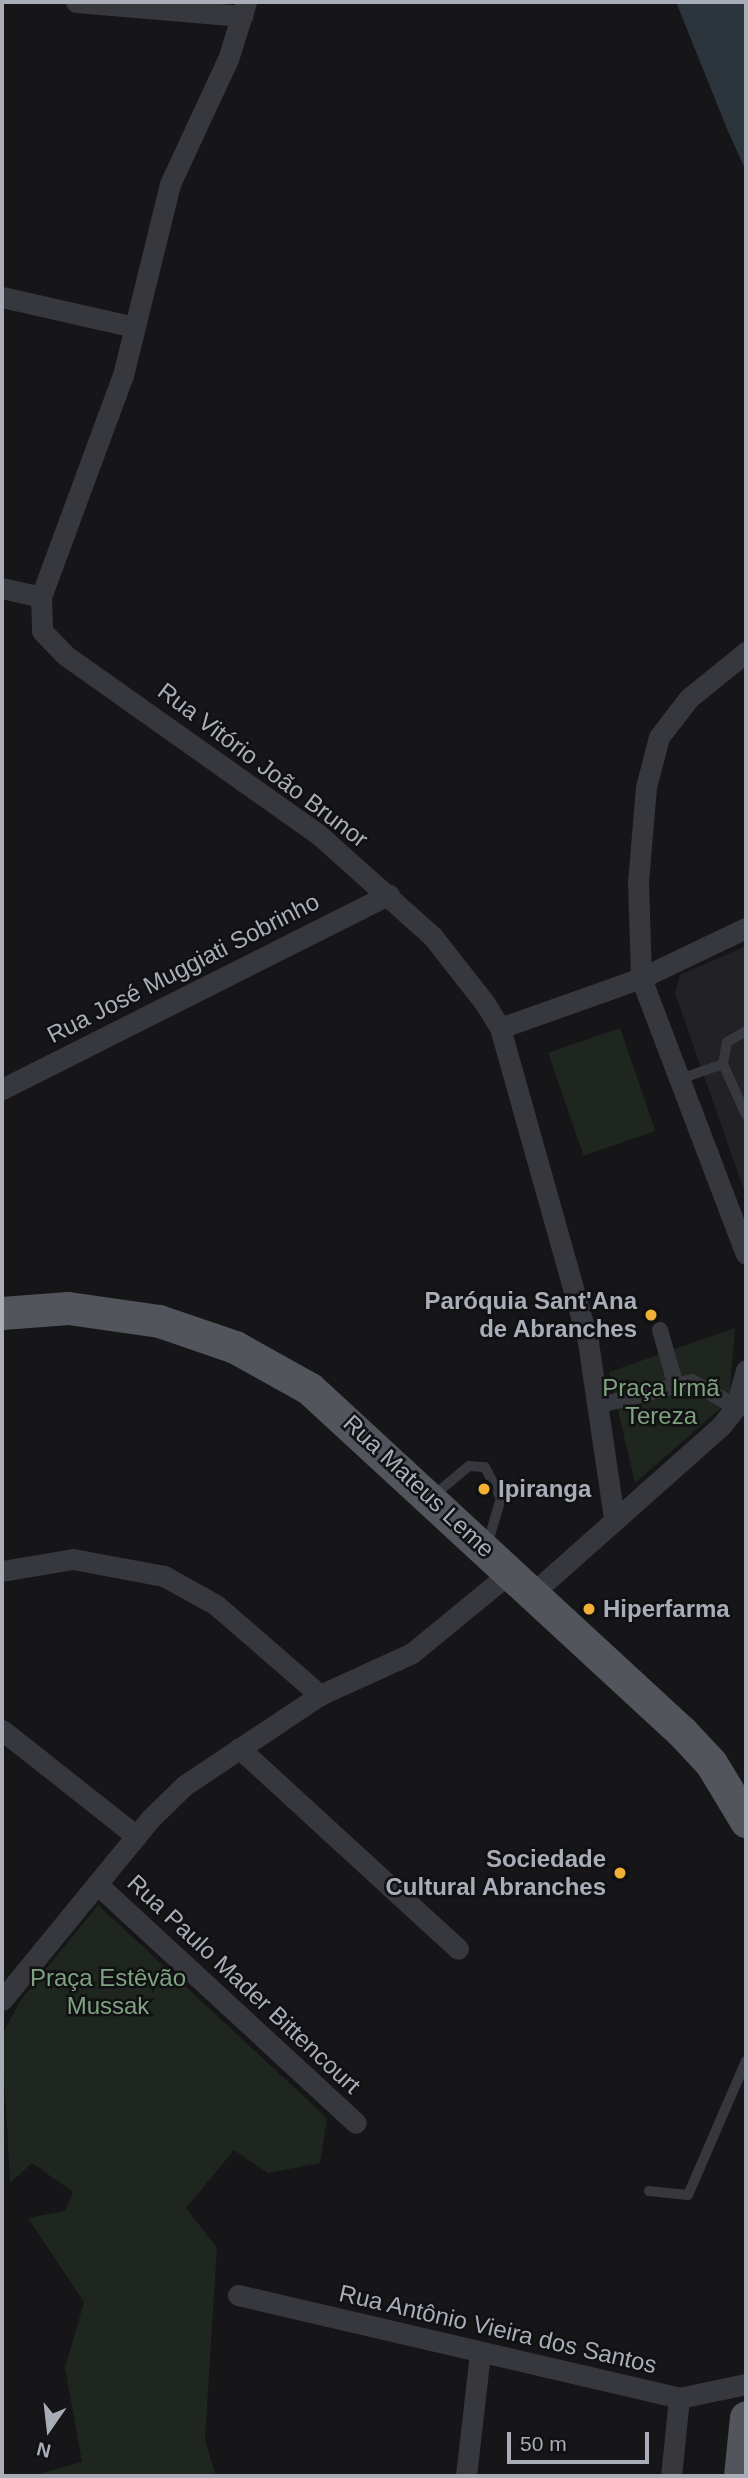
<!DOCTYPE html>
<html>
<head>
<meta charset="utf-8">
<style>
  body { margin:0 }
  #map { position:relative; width:748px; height:2478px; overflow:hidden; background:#161618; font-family:Arial,sans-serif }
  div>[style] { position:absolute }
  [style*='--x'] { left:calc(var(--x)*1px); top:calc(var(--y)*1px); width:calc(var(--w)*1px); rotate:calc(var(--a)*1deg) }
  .built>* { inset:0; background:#222225 }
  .green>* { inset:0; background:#1e261f; transform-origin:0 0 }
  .water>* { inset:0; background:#2c353c }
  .service>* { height:10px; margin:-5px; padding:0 5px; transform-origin:5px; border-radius:5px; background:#37383d }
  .pedestrian>* { height:16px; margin:-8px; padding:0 8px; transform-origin:8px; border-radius:8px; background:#37383d }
  .minor>* { height:21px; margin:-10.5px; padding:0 10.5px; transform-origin:10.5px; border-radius:10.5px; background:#37383d }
  .primary>* { height:33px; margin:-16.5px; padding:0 16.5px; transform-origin:16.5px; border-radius:16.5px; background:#53555c }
  .dots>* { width:19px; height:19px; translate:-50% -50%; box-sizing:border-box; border:4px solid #111113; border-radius:50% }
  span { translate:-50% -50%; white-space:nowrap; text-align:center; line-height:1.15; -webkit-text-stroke:5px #111113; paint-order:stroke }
  .street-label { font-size:24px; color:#a8adb8 }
  .poi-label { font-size:24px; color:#a8adb8; font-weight:700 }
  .right { translate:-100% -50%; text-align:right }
  .left { translate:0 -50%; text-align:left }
  .park-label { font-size:24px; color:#7fa381 }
  .frame { position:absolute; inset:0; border:4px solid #a8adb8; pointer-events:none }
  .north { position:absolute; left:14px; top:2394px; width:70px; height:70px; -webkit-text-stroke:5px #111113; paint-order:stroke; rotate:194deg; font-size:19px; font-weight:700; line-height:28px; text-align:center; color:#a8adb8 }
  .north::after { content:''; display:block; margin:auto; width:24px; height:32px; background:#a8adb8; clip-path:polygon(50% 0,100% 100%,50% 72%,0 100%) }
  .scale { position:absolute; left:507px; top:2432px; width:142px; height:32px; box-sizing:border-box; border:4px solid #a8adb8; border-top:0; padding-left:9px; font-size:21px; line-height:24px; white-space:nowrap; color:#a8adb8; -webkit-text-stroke:5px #111113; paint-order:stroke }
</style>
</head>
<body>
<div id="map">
  <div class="built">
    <i style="clip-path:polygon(746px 946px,746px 1196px,675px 993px,680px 975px)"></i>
  </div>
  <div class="green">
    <i style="left:620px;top:1028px;width:109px;height:76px;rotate:71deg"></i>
    <i style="clip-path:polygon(735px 1328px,729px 1401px,635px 1483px,609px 1372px)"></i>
    <i style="clip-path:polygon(98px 1905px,327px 2118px,320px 2163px,268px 2173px,234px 2150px,186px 2208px,217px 2248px,205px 2440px,216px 2476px,32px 2476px,82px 2462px,65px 2368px,84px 2302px,28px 2218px,65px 2211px,73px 2192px,32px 2163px,10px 2183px,2px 2035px,20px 2001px)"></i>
  </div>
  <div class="water">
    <i style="clip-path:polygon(676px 2px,746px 2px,746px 171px,728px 131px)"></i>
  </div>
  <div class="service">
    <i style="--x:723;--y:1064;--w:22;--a:-80"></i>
    <i style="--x:727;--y:1042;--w:22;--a:-30"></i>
    <i style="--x:680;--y:1079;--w:46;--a:-19.2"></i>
    <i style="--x:723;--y:1064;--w:56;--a:65.7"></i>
    <i style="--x:433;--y:1496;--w:47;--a:-39.8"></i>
    <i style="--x:469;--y:1466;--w:16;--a:4"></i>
    <i style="--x:485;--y:1467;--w:35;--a:63"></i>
    <i style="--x:501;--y:1498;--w:49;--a:106.6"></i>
    <i style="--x:649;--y:2191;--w:39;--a:6"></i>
    <i style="--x:688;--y:2195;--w:146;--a:-66.6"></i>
  </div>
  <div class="pedestrian">
    <i style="--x:660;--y:1330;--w:58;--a:74.1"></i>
    <i style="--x:600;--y:1405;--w:95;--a:-14"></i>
    <i style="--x:692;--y:1382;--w:51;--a:29.6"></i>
  </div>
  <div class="minor">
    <i style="--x:76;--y:2;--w:167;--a:4.8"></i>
    <i style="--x:246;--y:2;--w:60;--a:107.5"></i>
    <i style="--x:228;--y:59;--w:138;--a:114.9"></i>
    <i style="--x:170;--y:184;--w:197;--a:103.8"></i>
    <i style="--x:123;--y:375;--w:237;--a:110.3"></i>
    <i style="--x:41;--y:597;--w:34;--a:88"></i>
    <i style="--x:42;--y:631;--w:33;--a:46"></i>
    <i style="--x:65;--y:655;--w:310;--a:35.3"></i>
    <i style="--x:318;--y:834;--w:154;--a:41.8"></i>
    <i style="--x:433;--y:937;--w:83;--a:51.9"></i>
    <i style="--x:484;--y:1002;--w:31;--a:58"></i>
    <i style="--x:500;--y:1028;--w:326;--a:74.3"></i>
    <i style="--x:588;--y:1342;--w:179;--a:81.6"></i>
    <i style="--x:2;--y:297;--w:136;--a:12.7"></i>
    <i style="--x:2;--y:588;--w:40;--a:13"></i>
    <i style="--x:746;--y:652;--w:73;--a:141.1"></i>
    <i style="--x:689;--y:698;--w:49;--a:127.6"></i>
    <i style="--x:659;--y:737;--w:52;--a:104.6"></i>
    <i style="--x:646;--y:787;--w:95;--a:94.8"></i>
    <i style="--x:638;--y:882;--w:96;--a:88.2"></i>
    <i style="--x:641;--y:978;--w:295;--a:69.2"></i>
    <i style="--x:500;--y:1028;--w:150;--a:-19.5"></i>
    <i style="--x:641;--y:978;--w:116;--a:-25.5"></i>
    <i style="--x:2;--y:1089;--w:433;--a:-26.7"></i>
    <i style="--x:2;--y:1571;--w:72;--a:-9.6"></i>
    <i style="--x:73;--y:1559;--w:93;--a:10.6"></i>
    <i style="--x:164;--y:1576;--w:60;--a:29.1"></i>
    <i style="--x:216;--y:1605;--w:138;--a:40.9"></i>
    <i style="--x:534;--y:1592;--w:250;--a:-41.6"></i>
    <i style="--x:721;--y:1426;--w:24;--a:-52"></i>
    <i style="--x:736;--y:1407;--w:38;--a:-75"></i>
    <i style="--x:2;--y:1730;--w:171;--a:38.3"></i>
    <i style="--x:239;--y:1748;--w:297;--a:42.5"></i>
    <i style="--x:97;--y:1884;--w:352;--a:42.7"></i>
    <i style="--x:2;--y:2000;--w:234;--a:-50.7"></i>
    <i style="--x:150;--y:1819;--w:49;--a:-44.2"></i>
    <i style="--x:185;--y:1785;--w:162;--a:-33.7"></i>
    <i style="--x:320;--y:1695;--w:101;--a:-24.5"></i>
    <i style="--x:412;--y:1653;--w:129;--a:-39.4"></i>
    <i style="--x:238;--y:2295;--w:453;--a:13.1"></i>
    <i style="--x:679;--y:2398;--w:68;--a:-11.8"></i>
    <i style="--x:466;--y:2476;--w:124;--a:-83.5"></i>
    <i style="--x:671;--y:2476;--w:78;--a:-84.1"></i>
  </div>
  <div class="primary">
    <i style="--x:2;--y:1313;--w:66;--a:-4.3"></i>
    <i style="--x:68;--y:1308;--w:92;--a:8.1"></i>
    <i style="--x:159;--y:1321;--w:80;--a:18.9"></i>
    <i style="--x:235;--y:1347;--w:86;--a:29.2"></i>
    <i style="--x:310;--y:1389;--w:506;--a:42.68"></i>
    <i style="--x:682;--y:1732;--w:42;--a:46.9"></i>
    <i style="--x:711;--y:1763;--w:68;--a:58.9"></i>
    <i style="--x:740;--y:2476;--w:59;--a:-84.2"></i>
  </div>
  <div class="dots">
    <i style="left:651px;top:1315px;background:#f2b134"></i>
    <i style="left:484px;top:1489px;background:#f2b134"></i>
    <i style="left:589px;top:1609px;background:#f2b134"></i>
    <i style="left:620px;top:1873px;background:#f2b134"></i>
  </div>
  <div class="street-label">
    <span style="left:263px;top:765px;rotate:37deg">Rua Vitório João Brunor</span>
    <span style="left:183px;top:968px;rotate:-27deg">Rua José Muggiati Sobrinho</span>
    <span style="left:419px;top:1486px;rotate:43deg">Rua Mateus Leme</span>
    <span style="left:244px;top:1984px;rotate:43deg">Rua Paulo Mader Bittencourt</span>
    <span style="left:498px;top:2329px;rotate:13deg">Rua Antônio Vieira dos Santos</span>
  </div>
  <div class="poi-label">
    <span class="right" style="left:637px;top:1315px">Paróquia Sant'Ana<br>de Abranches</span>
    <span class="left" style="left:498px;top:1489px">Ipiranga</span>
    <span class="left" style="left:603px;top:1609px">Hiperfarma</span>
    <span class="right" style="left:606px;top:1873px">Sociedade<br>Cultural Abranches</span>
  </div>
  <div class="park-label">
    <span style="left:661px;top:1402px">Praça Irmã<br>Tereza</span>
    <span style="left:108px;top:1992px">Praça Estêvão<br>Mussak</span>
  </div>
  <div class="frame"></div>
  <div class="north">N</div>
  <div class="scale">50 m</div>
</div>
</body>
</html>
